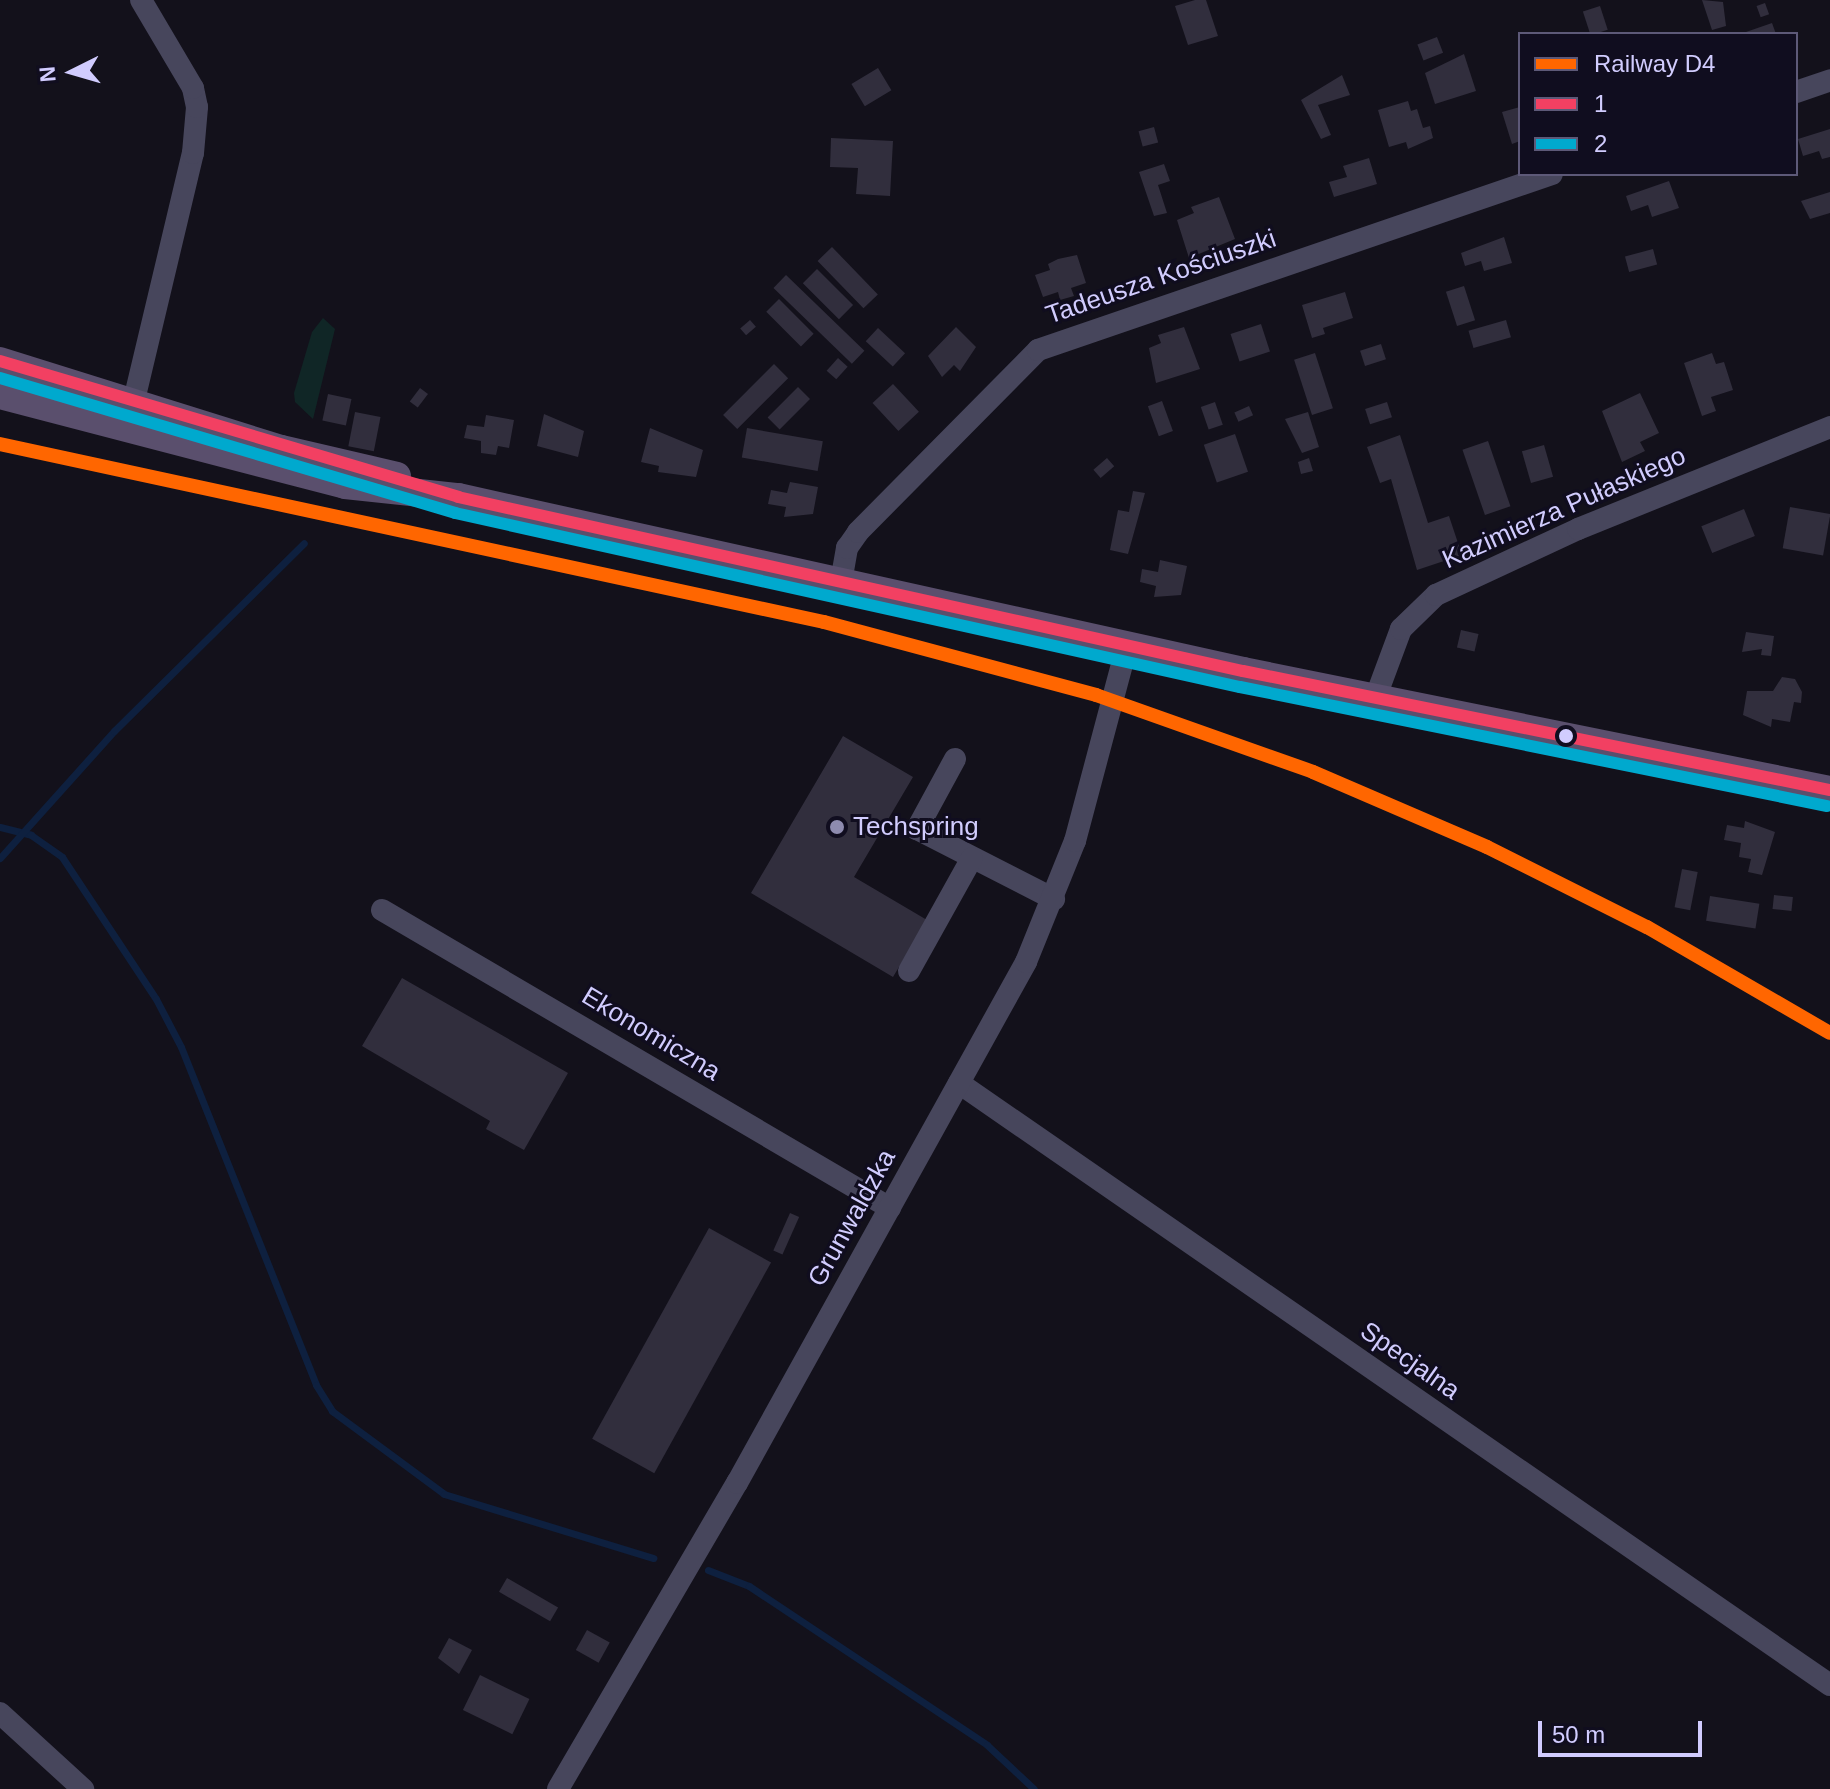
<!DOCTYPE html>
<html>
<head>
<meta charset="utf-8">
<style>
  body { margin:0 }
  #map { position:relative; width:1830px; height:1789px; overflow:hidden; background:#13111b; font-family:Arial,sans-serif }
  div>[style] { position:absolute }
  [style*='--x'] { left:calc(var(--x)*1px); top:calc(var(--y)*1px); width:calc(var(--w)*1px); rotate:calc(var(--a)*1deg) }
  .green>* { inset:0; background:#102626 }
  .stream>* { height:7px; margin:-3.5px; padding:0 3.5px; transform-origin:3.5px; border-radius:3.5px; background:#0e203f }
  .building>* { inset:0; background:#312e3d; transform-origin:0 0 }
  .minor>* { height:22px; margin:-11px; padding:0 11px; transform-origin:11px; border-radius:11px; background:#47465c }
  .major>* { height:28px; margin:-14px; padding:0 14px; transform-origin:14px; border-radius:14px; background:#5a4f6d }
  .bus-1>* { height:12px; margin:-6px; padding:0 6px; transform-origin:6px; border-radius:6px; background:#f24062 }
  .bus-2>* { height:12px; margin:-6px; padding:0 6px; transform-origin:6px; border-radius:6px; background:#00a9ce }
  .rail-1>* { height:14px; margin:-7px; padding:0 7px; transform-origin:7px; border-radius:7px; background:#f60 }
  .dots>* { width:22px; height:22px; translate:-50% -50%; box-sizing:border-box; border:4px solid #100d1f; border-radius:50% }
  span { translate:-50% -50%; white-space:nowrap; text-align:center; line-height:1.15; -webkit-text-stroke:6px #100d1f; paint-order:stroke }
  .street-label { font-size:26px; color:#d1ccfe }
  .poi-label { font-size:26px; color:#d1ccfe }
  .left { translate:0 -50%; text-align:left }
  .legend { position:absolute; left:1518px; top:32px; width:280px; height:144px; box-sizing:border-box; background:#100d1f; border:2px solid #5d5978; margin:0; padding:10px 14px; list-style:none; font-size:24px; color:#d1ccfe }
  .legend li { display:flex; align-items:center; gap:16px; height:40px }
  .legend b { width:40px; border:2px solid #5d5978 }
  .north { position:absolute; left:32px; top:32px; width:80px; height:80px; -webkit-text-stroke:6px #100d1f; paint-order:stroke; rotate:265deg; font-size:22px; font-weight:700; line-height:32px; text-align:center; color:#d1ccfe }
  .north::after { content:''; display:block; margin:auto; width:28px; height:36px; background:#d1ccfe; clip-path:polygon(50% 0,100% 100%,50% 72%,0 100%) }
  .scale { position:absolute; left:1538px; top:1721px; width:164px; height:36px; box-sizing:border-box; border:4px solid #d1ccfe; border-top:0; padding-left:10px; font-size:24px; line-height:28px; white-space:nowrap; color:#d1ccfe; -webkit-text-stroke:6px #100d1f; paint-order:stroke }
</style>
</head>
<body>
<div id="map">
  <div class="green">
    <i style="clip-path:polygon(323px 318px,335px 329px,313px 419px,295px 402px,294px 393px,312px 332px)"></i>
  </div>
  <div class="stream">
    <i style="--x:0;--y:827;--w:32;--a:14"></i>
    <i style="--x:31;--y:835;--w:38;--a:35"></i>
    <i style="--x:62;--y:857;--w:170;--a:56.5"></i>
    <i style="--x:156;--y:999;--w:54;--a:62.5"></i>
    <i style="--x:181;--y:1047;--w:364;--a:68.2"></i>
    <i style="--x:316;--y:1385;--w:31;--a:58"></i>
    <i style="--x:332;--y:1411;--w:139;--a:36.5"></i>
    <i style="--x:444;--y:1494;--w:219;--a:17"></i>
    <i style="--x:0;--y:858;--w:171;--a:-48.1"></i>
    <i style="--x:114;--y:731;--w:267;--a:-44.7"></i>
    <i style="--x:708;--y:1570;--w:44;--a:21.3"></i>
    <i style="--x:749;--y:1586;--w:286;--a:33.7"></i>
    <i style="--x:987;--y:1745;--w:64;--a:43.1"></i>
  </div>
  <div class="building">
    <i style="clip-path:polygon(1195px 0,1206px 0,1218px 36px,1188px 45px,1175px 6px)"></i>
    <i style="clip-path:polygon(1702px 0,1723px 2px,1726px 26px,1712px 30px)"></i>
    <i style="left:1765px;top:3px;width:12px;height:9px;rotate:70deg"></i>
    <i style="left:1600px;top:6px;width:25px;height:18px;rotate:72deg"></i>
    <i style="clip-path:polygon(1772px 23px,1776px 34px,1747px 34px,1746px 32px)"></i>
    <i style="left:1437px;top:37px;width:17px;height:21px;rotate:69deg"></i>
    <i style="clip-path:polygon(1464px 54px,1476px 91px,1435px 104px,1425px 73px)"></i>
    <i style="left:878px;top:68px;width:26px;height:31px;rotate:59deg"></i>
    <i style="clip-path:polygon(1342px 75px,1350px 95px,1318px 105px,1331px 135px,1321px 139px,1301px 100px)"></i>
    <i style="clip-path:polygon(1408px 101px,1411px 111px,1417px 109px,1423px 128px,1430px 126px,1433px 138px,1408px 149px,1406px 142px,1389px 147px,1378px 110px)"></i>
    <i style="clip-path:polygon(1520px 107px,1520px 141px,1512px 144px,1502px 112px)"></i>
    <i style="left:1154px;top:127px;width:16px;height:16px;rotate:75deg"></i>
    <i style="clip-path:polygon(1830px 129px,1830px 157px,1822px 159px,1819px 151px,1803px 156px,1798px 139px)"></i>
    <i style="clip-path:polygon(831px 138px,893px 141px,890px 196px,856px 194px,858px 168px,830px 167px)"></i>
    <i style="clip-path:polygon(1369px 158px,1377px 184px,1334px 197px,1329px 182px,1347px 177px,1343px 166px)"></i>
    <i style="clip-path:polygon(1164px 164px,1170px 181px,1158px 185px,1167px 213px,1154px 216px,1139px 172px)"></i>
    <i style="clip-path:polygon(1669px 181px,1679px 208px,1652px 217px,1648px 205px,1631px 211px,1626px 196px)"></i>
    <i style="clip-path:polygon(1830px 192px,1830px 213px,1810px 219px,1801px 201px)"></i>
    <i style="clip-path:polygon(1219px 197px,1235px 239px,1189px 258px,1177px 220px,1194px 213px,1191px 207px)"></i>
    <i style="clip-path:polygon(1504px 237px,1512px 263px,1484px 271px,1481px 261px,1465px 266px,1461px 253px)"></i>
    <i style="left:832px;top:247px;width:66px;height:20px;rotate:46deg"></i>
    <i style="left:1653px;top:249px;width:16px;height:29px;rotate:75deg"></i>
    <i style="clip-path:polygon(1077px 255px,1086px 283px,1071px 288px,1074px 296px,1060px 300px,1058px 292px,1043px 297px,1035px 275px,1050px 270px,1048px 264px,1058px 259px)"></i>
    <i style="left:817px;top:269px;width:51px;height:20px;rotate:45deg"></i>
    <i style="left:786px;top:275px;width:109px;height:18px;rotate:44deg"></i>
    <i style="left:1464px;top:286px;width:36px;height:19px;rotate:72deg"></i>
    <i style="clip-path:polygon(1345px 292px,1353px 318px,1323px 328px,1325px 334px,1312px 338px,1302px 305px)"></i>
    <i style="left:779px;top:299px;width:49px;height:18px;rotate:45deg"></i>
    <i style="left:750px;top:320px;width:9px;height:13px;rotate:49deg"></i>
    <i style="left:1506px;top:320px;width:18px;height:39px;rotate:74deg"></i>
    <i style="left:1261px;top:324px;width:29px;height:32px;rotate:72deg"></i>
    <i style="clip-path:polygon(956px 327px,976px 347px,960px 371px,954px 365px,942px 377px,928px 356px)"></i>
    <i style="clip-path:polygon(1184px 327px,1200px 369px,1156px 383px,1149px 348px,1161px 343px,1158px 335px)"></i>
    <i style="left:878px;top:328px;width:37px;height:18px;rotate:43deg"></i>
    <i style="left:1381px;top:344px;width:16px;height:22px;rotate:72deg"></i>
    <i style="left:1315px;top:353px;width:58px;height:22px;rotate:72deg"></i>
    <i style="clip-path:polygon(1712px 353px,1716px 364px,1724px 362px,1733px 390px,1711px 397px,1716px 411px,1702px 416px,1684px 363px)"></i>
    <i style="left:838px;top:358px;width:13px;height:17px;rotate:42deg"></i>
    <i style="left:774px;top:364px;width:20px;height:72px;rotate:45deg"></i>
    <i style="left:893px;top:384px;width:38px;height:28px;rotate:47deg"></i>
    <i style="left:798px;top:387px;width:17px;height:43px;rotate:45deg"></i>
    <i style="left:420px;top:388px;width:10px;height:17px;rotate:37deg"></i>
    <i style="clip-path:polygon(1640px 393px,1659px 433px,1640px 442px,1645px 451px,1622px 462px,1602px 411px)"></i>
    <i style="left:328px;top:394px;width:24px;height:27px;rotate:12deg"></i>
    <i style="left:1162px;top:401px;width:32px;height:15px;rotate:70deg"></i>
    <i style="left:1215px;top:402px;width:24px;height:15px;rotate:71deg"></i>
    <i style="left:1387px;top:402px;width:16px;height:23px;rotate:72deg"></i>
    <i style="left:1249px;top:406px;width:10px;height:16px;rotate:66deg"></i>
    <i style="left:355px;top:412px;width:26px;height:35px;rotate:11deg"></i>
    <i style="clip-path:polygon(1308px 412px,1319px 447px,1302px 453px,1285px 419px)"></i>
    <i style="clip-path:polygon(544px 414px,584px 431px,578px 457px,537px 446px)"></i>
    <i style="clip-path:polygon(486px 415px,514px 420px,509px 448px,498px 446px,496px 455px,481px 453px,481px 441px,464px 438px,467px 425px,484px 427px)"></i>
    <i style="clip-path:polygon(650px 428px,703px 450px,696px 477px,658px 472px,659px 466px,641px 462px)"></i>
    <i style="left:747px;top:428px;width:77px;height:30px;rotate:10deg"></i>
    <i style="left:1235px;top:434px;width:40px;height:33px;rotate:71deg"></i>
    <i style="clip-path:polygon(1400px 435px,1428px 523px,1449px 516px,1462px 555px,1417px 570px,1391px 479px,1380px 483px,1367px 447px)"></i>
    <i style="left:1488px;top:441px;width:69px;height:27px;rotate:71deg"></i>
    <i style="left:1544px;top:445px;width:33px;height:23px;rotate:74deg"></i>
    <i style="left:1107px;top:458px;width:11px;height:18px;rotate:49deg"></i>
    <i style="clip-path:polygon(1309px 458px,1313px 471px,1301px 474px,1298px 462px)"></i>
    <i style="clip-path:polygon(790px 482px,818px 487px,813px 514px,784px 517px,786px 507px,768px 504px,771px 490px,787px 493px)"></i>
    <i style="clip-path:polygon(1133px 491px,1145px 493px,1128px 554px,1110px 550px,1118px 510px,1129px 512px)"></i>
    <i style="left:1790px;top:507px;width:41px;height:42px;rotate:10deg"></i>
    <i style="left:1744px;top:509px;width:29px;height:46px;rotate:68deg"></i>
    <i style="clip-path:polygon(1160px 560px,1187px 566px,1181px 595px,1154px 597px,1156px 586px,1140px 582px,1142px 569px,1158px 572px)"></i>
    <i style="left:1461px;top:630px;width:18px;height:18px;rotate:13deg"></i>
    <i style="clip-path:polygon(1746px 632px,1774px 636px,1771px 656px,1761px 655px,1762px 649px,1742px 652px)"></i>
    <i style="clip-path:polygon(1782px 677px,1795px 679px,1802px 692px,1801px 703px,1794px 702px,1790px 722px,1772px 719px,1771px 727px,1743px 715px,1747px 691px,1773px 691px)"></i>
    <i style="clip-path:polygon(843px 736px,913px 777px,854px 877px,927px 920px,893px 977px,751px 893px)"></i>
    <i style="clip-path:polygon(1745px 821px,1775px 832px,1762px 875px,1748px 872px,1751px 859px,1739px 857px,1741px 843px,1724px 840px,1727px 825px,1744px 828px)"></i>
    <i style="left:1682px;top:869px;width:16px;height:39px;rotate:11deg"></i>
    <i style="left:1774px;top:895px;width:19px;height:14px;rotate:6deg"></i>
    <i style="left:1710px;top:896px;width:50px;height:25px;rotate:9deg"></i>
    <i style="clip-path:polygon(402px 978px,568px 1073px,524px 1150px,486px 1129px,490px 1121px,362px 1046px)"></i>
    <i style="left:790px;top:1213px;width:10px;height:41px;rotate:24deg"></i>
    <i style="left:709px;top:1228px;width:71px;height:241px;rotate:29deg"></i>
    <i style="left:507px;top:1578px;width:59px;height:16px;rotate:30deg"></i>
    <i style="left:587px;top:1630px;width:26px;height:23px;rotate:29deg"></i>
    <i style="clip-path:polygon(449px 1638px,472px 1650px,459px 1674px,438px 1658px)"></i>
    <i style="left:480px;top:1675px;width:55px;height:39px;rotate:26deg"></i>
  </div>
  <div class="minor">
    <i style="--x:1796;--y:92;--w:36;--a:-19"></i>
    <i style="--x:130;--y:417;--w:271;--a:-76.6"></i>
    <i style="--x:193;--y:153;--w:46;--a:-85"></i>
    <i style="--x:197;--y:107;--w:19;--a:-102"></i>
    <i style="--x:193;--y:88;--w:102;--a:-120.6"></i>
    <i style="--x:841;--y:582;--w:35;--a:-80"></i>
    <i style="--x:847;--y:548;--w:19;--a:-55"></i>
    <i style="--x:858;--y:532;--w:256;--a:-45.3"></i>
    <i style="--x:1038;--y:350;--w:543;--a:-18.9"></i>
    <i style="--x:1375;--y:699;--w:75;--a:-69.6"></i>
    <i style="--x:1401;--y:629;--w:49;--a:-44.2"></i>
    <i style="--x:1436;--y:595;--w:157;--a:-24.9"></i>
    <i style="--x:1578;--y:529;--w:272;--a:-22"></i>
    <i style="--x:955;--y:759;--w:80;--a:118.5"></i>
    <i style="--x:917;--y:829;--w:154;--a:27.1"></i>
    <i style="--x:382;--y:910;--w:589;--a:30.4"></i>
    <i style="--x:909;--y:971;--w:129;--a:-60.9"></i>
    <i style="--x:959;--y:1083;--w:1059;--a:34.65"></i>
    <i style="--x:0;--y:1713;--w:113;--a:42.5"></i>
    <i style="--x:558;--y:1789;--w:355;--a:-59.7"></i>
    <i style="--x:737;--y:1483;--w:596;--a:-60.98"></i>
    <i style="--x:1026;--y:962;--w:131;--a:-68"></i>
    <i style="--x:1075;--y:841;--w:203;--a:-75.1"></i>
  </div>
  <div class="major">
    <i style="--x:0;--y:361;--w:294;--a:17.4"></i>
    <i style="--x:281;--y:449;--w:119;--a:13.1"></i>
    <i style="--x:0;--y:395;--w:357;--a:14.6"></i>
    <i style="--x:345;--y:485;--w:114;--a:6.1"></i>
    <i style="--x:458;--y:497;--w:804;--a:12.5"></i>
    <i style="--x:1243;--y:671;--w:599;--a:11.46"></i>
  </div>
  <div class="bus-1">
    <i style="--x:0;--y:361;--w:478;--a:16.5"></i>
    <i style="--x:458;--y:497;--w:804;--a:12.5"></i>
    <i style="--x:1243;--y:671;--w:599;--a:11.46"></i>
  </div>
  <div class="bus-2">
    <i style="--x:0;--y:378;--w:475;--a:16.5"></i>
    <i style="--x:455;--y:513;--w:804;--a:12.5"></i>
    <i style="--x:1240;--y:687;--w:599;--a:11.46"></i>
  </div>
  <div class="rail-1">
    <i style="--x:0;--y:444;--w:843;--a:12.19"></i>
    <i style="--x:824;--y:622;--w:282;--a:15"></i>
    <i style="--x:1096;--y:695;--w:230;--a:19.5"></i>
    <i style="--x:1313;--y:772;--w:189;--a:23.3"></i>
    <i style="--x:1487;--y:847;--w:179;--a:26.6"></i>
    <i style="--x:1647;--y:927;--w:211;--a:30.1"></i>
  </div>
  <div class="dots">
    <i style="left:1566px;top:736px;background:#d1ccfe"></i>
    <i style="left:837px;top:827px;background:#8e8baf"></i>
  </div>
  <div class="street-label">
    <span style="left:1161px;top:277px;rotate:-19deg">Tadeusza Kościuszki</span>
    <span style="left:1564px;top:508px;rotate:-24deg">Kazimierza Pułaskiego</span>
    <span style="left:651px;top:1034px;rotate:31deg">Ekonomiczna</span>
    <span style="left:852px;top:1218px;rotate:-61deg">Grunwaldzka</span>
    <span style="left:1410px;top:1361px;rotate:35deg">Specjalna</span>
  </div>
  <div class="poi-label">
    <span class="left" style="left:853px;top:827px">Techspring</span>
  </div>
  <ul class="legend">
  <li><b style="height:10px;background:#f60"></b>Railway D4</li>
  <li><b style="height:10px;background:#f24062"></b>1</li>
  <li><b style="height:10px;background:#00a9ce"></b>2</li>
  </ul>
  <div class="north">N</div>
  <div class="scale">50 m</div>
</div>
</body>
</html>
